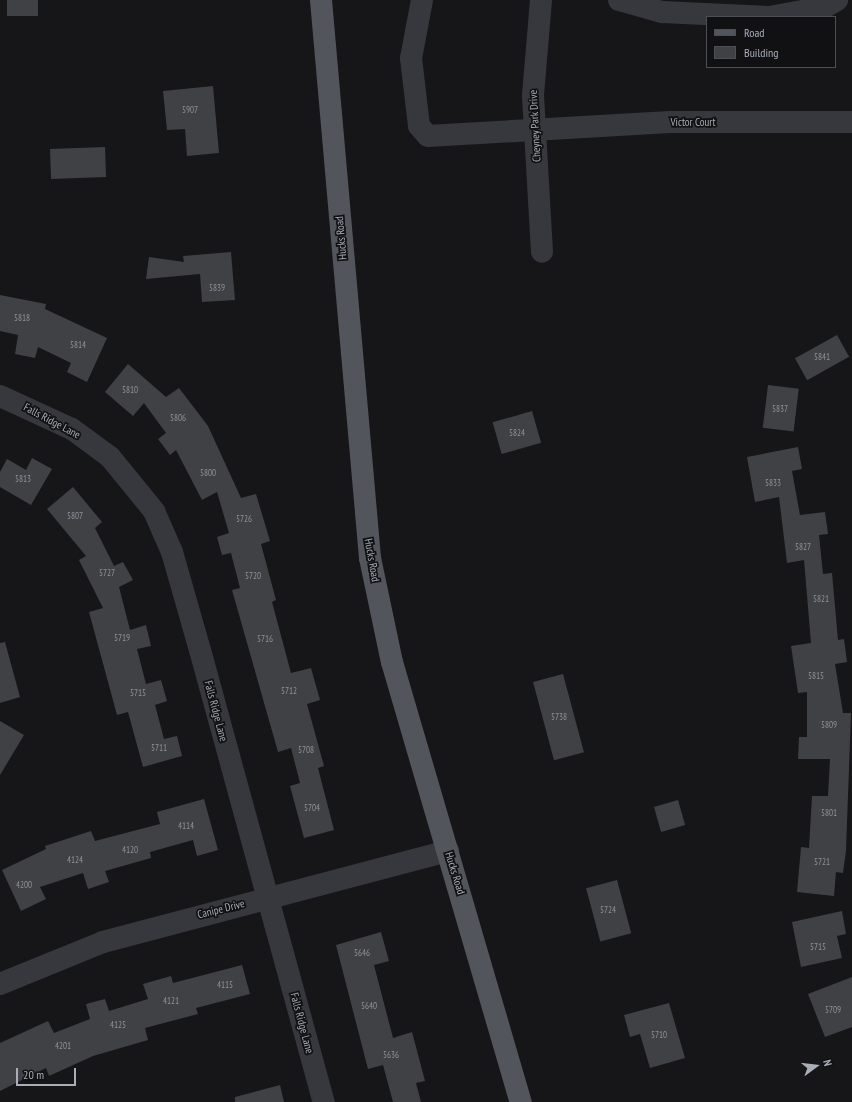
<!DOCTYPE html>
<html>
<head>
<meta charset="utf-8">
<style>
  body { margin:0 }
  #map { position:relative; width:852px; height:1102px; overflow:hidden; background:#161618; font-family:"PT Sans Narrow",sans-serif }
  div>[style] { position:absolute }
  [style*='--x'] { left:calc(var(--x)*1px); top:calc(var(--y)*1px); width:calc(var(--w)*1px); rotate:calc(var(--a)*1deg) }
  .building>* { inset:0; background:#404145; transform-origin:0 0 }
  .minor>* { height:22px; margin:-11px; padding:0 11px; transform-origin:11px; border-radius:11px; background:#37383d }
  .major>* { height:22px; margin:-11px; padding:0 11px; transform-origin:11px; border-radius:11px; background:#53555c }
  span { translate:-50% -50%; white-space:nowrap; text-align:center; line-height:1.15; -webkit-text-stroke:3.5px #111113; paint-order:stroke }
  .number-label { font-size:9px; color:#8e929b }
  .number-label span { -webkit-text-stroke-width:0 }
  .street-label { font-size:11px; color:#a8adb8 }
  .legend { position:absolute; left:706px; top:16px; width:130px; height:52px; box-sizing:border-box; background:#111113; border:1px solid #4d4f55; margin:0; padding:5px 7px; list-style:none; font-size:12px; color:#a8adb8 }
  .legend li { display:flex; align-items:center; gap:8px; height:20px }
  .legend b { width:20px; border:1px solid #4d4f55 }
  .north { position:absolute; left:796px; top:1046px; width:40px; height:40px; -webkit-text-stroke:3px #111113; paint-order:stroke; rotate:75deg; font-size:11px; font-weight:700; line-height:16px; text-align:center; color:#a8adb8 }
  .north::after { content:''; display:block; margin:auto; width:14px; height:18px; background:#a8adb8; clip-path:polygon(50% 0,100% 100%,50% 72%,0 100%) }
  .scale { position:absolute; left:16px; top:1068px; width:60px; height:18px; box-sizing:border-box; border:2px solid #a8adb8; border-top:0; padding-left:5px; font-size:12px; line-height:14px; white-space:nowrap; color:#a8adb8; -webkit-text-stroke:3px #111113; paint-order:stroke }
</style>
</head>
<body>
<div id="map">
  <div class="building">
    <i style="left:7px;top:0;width:31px;height:16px"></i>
    <i style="clip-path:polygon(213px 86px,219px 153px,187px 156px,185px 129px,167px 130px,163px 91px)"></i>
    <i style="left:105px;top:147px;width:30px;height:55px;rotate:88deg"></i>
    <i style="clip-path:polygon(231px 252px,235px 300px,202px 302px,200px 274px,146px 279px,149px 257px,184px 262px,183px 256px)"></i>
    <i style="clip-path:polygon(0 295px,46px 304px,45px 309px,107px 338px,87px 382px,67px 372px,71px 363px,38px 347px,35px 358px,15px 354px,18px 335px,0 331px)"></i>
    <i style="left:837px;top:335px;width:25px;height:48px;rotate:61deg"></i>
    <i style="clip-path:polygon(128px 364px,166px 397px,179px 388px,208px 426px,241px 498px,256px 494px,270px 541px,261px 544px,276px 600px,272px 602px,291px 673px,311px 668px,320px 700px,307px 704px,324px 766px,318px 768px,334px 830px,304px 838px,290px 786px,300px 783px,291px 748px,278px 752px,232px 590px,240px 588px,231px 553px,222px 555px,217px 537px,229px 533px,217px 492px,202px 500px,176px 450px,170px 455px,158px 439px,166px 433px,144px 403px,133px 416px,105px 392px)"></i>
    <i style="left:768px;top:385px;width:31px;height:43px;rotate:7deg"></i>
    <i style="left:532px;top:411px;width:33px;height:41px;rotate:74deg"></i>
    <i style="clip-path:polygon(798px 447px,802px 469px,792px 471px,800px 515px,825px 512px,828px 534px,819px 535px,823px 574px,832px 573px,838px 640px,844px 639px,847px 662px,835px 664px,843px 713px,851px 713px,846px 851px,843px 873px,836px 872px,834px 896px,797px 892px,801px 847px,809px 848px,812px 796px,828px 796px,830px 759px,798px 759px,799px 737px,807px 737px,807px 692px,798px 693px,791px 646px,811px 643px,804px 560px,787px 563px,779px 497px,755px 502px,747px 457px)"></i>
    <i style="clip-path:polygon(32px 458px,52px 469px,31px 505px,0 487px,0 472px,7px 459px,26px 470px)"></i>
    <i style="clip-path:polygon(73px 487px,102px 522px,95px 528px,114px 566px,123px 562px,133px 580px,119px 587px,130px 630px,146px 625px,151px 646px,137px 649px,146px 684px,161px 680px,167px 701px,155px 705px,164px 739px,177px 736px,182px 756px,143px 767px,128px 712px,117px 715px,89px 612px,103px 608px,79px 560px,86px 556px,47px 509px)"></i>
    <i style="clip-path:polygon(5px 642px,20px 697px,0 703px,0 643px)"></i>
    <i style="left:563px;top:674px;width:81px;height:31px;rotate:75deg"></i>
    <i style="clip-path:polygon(0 721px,24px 735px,0 775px)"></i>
    <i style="clip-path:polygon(204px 799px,218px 850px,197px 856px,193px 840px,150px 852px,151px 858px,105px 871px,109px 882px,88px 889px,83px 873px,40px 887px,46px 899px,21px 911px,2px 870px,46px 849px,45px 846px,91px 831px,95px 841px,160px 824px,157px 812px)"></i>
    <i style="left:678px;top:800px;width:26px;height:25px;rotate:74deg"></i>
    <i style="left:617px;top:880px;width:55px;height:32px;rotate:75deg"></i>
    <i style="clip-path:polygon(842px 911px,846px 934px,837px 936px,842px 958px,801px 967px,792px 922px)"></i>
    <i style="clip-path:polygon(381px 932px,389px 961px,374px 965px,393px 1038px,412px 1032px,425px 1081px,416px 1083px,421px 1102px,393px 1102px,383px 1065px,368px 1069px,336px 945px)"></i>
    <i style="clip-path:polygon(242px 965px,250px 994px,196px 1008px,198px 1014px,145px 1028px,148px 1040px,93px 1056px,49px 1076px,46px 1068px,0 1091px,0 1043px,48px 1021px,54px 1033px,90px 1019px,86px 1004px,105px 999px,109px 1011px,148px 999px,143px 984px,171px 976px,173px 983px)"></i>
    <i style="clip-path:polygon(852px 977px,852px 1027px,825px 1037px,808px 994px)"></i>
    <i style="clip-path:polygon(669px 1003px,685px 1058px,650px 1068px,640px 1034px,630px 1037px,624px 1015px)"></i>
    <i style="clip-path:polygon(280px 1085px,284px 1102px,235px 1102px,235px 1097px)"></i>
  </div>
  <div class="minor">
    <i style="--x:422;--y:0;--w:59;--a:100.7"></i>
    <i style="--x:411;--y:58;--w:68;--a:83.3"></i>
    <i style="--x:419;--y:126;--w:13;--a:48"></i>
    <i style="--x:428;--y:136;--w:242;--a:-3.3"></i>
    <i style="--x:670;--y:122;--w:182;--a:0"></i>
    <i style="--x:541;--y:0;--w:96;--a:94.8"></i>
    <i style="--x:533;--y:96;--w:156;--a:86.7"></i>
    <i style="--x:619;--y:0;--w:45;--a:15.6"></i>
    <i style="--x:662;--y:12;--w:107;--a:2.7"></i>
    <i style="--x:769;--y:17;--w:57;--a:-10.1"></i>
    <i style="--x:825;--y:7;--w:14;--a:-30"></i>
    <i style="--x:0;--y:396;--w:79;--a:24.6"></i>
    <i style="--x:72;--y:429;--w:47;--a:36.4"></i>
    <i style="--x:110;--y:457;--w:70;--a:50.8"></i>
    <i style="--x:154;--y:511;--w:45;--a:66.3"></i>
    <i style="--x:172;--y:552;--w:102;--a:74.1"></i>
    <i style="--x:200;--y:650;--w:469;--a:74.7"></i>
    <i style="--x:0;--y:984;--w:111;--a:-22.2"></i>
    <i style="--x:103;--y:942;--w:357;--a:-14.8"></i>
  </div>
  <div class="major">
    <i style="--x:321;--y:0;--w:560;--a:84.98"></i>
    <i style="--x:370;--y:558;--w:106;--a:78.1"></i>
    <i style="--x:392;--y:662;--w:459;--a:73.7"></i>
  </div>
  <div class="number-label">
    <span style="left:190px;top:110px">5907</span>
    <span style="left:217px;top:288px">5839</span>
    <span style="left:22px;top:318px">5818</span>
    <span style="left:78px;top:345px">5814</span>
    <span style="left:822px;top:357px">5841</span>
    <span style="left:130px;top:390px">5810</span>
    <span style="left:780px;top:409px">5837</span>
    <span style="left:178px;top:418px">5806</span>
    <span style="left:517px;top:433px">5824</span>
    <span style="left:208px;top:473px">5800</span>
    <span style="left:23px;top:479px">5813</span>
    <span style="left:773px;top:483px">5833</span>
    <span style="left:75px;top:516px">5807</span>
    <span style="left:244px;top:519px">5726</span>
    <span style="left:803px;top:547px">5827</span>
    <span style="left:107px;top:573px">5727</span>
    <span style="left:253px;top:576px">5720</span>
    <span style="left:821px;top:599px">5821</span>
    <span style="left:122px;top:638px">5719</span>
    <span style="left:265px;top:639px">5716</span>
    <span style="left:816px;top:676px">5815</span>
    <span style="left:289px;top:691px">5712</span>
    <span style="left:138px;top:693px">5715</span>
    <span style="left:559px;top:717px">5738</span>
    <span style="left:829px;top:725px">5809</span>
    <span style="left:159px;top:748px">5711</span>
    <span style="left:306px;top:750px">5708</span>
    <span style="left:312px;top:808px">5704</span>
    <span style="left:829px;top:813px">5801</span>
    <span style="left:186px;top:826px">4114</span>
    <span style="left:130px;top:850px">4120</span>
    <span style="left:75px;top:860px">4124</span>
    <span style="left:822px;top:862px">5721</span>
    <span style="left:24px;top:885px">4200</span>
    <span style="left:608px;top:910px">5724</span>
    <span style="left:818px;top:947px">5715</span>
    <span style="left:362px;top:953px">5646</span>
    <span style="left:225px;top:985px">4115</span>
    <span style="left:171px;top:1001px">4121</span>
    <span style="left:369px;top:1006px">5640</span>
    <span style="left:833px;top:1010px">5709</span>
    <span style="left:118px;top:1025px">4125</span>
    <span style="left:659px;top:1035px">5710</span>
    <span style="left:63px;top:1046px">4201</span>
    <span style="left:391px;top:1055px">5636</span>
  </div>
  <div class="street-label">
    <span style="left:693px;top:122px">Victor Court</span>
    <span style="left:535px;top:126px;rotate:-93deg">Cheyney Park Drive</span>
    <span style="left:341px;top:238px;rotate:-95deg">Hucks Road</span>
    <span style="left:52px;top:421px;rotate:28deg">Falls Ridge Lane</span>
    <span style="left:372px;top:560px;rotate:80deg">Hucks Road</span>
    <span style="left:216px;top:711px;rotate:75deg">Falls Ridge Lane</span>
    <span style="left:455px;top:873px;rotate:73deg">Hucks Road</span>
    <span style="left:221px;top:909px;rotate:-14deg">Canipe Drive</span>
    <span style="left:302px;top:1023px;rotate:75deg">Falls Ridge Lane</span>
  </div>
  <ul class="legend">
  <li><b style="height:5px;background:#53555c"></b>Road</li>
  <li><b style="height:11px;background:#404145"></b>Building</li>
  </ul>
  <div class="north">N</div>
  <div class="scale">20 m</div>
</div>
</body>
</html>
